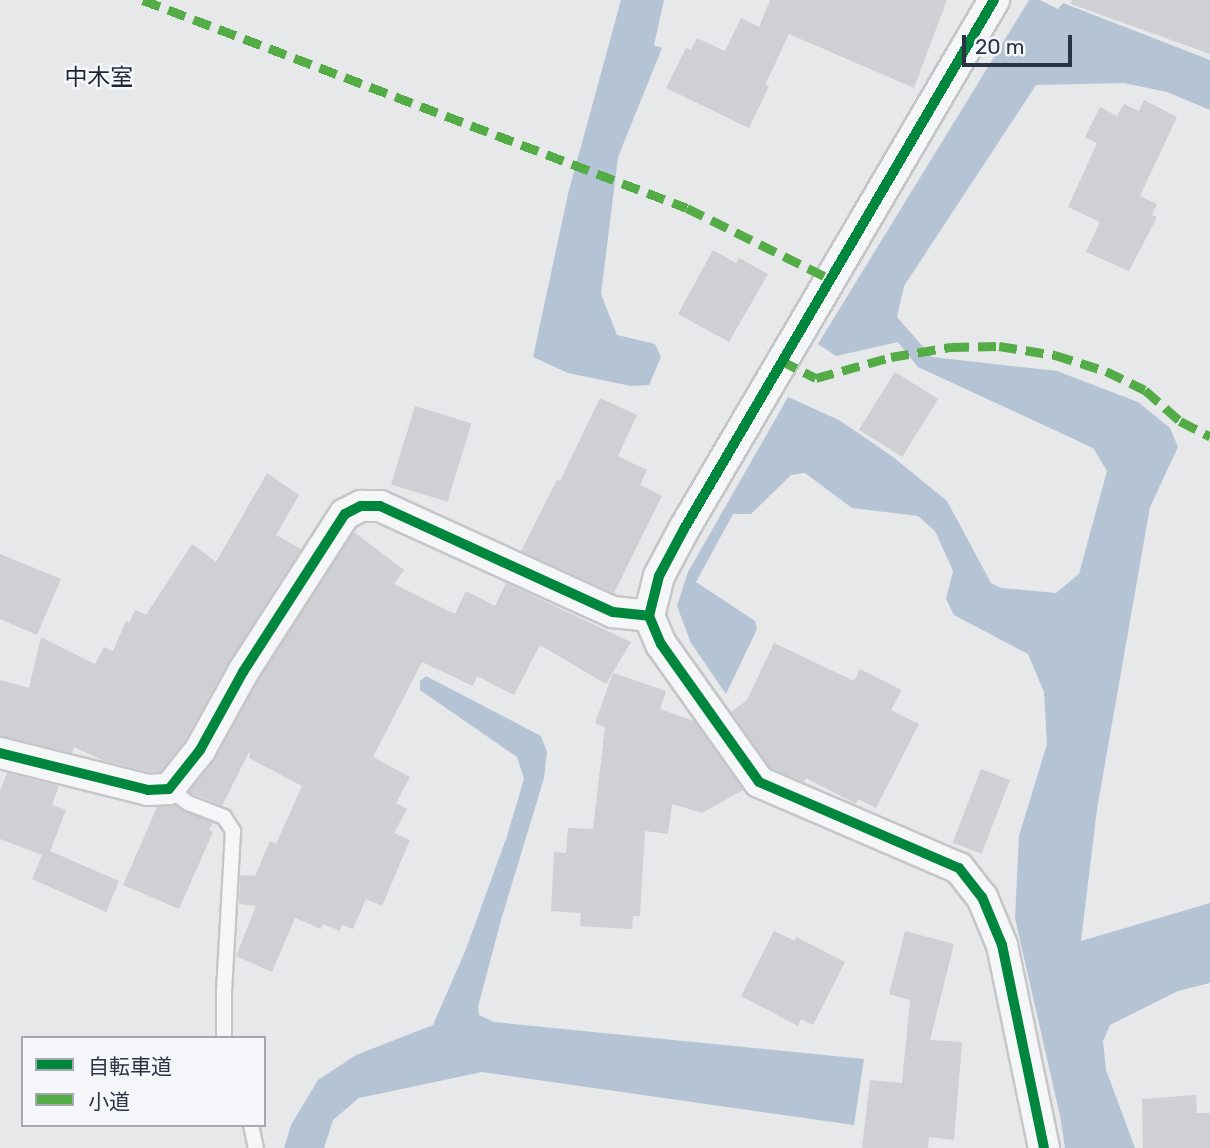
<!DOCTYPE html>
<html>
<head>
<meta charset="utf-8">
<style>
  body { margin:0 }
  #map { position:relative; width:1210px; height:1148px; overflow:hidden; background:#e6e8ea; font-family:Rubik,"Noto Sans JP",sans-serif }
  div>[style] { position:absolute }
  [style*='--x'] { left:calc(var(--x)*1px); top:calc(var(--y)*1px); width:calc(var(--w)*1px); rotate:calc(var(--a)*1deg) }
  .water>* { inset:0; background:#b4c4d5 }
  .building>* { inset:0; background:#ced0d3; transform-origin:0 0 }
  .roads { filter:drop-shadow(2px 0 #c4c6c8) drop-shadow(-2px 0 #c4c6c8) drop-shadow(0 2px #c4c6c8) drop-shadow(0 -2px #c4c6c8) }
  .lane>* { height:14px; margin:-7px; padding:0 7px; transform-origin:7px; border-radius:7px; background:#f5f6f7 }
  .street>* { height:30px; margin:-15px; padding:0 15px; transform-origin:15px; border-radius:15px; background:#f5f6f7 }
  .quiet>* { height:9px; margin-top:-4.5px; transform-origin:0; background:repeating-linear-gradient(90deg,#54ac47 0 18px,transparent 0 27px) }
  .cycleway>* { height:10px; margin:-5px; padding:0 5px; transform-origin:5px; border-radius:5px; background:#00873e }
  span { translate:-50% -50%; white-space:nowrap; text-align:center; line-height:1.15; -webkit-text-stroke:5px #f4f6f9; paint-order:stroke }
  .quarter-label { font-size:23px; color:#1d2536 }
  .legend { position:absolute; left:21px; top:1036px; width:245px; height:91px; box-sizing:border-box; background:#f4f6f9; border:2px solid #a4a8b1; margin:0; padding:9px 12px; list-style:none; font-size:21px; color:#2b3445 }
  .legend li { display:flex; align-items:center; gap:14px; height:35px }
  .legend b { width:35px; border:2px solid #a4a8b1 }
  .scale { position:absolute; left:962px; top:35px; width:110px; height:32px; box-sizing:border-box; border:4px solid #2b3445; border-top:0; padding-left:9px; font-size:21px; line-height:24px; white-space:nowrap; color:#2b3445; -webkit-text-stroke:5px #f4f6f9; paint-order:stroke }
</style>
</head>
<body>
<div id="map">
  <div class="water">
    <i style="clip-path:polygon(621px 0,664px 0,654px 45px,662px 48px,618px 157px,601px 294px,617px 335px,655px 344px,661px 357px,649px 385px,631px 386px,568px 373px,533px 357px,568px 194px)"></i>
    <i style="clip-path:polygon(1029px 0,1040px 0,1058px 9px,1063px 3px,1210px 60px,1210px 110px,1167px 92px,1124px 83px,1036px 85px,904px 286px,897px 317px,932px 357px,1057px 371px,1138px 402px,1170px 428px,1178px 447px,1150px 507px,1097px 809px,1081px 941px,1210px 903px,1210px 983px,1178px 991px,1110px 1025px,1103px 1041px,1106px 1070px,1135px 1148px,1065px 1148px,1060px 1116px,1015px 918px,1019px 836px,1047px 744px,1044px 692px,1028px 654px,954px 615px,946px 599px,953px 571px,935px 531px,918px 516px,852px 508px,805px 473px,791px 475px,751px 514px,733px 514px,696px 582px,755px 621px,757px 629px,726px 694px,691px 643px,677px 606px,688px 572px,788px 397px,839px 420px,893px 457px,947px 501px,991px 583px,1001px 588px,1056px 593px,1079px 574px,1107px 471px,1093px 448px,918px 367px,898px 342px,836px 356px,818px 344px)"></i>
    <i style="clip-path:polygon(426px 676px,541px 736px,547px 752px,544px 778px,501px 920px,478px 1007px,479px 1015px,494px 1022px,864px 1059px,854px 1125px,482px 1072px,359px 1098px,333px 1120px,324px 1148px,284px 1148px,291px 1125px,318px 1080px,356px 1055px,433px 1025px,466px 949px,507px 836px,524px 779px,517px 757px,420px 690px,420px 681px)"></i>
  </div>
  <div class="building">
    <i style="clip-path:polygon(770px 0,947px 0,914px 88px,789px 34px,765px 85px,769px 86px,749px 128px,666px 88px,686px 48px,691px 50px,697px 38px,725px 51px,741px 18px,759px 27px)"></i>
    <i style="clip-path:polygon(1072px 0,1210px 0,1210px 54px,1071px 4px)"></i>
    <i style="clip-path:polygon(1144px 100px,1177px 117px,1140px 196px,1157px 204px,1152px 215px,1157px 217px,1129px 271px,1086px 252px,1100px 222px,1068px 207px,1097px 143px,1085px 137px,1100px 107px,1117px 116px,1124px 104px,1139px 111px)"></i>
    <i style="clip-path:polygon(713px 250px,736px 263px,739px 258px,768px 274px,729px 342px,678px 314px)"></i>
    <i style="left:895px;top:372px;width:51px;height:68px;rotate:32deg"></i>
    <i style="clip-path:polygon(600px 398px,637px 415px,618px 456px,647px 470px,640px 485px,662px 496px,614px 593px,521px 551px,557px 480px,560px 481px)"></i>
    <i style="left:415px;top:406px;width:59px;height:82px;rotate:17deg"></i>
    <i style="clip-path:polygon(267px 473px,299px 495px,276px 535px,301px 549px,228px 663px,185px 740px,160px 772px,150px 772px,102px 760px,74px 747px,72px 753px,0 736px,0 680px,29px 688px,41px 637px,95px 664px,104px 647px,113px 651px,126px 621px,129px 623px,135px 610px,146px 615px,192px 544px,216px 562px)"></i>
    <i style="clip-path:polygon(354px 532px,404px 570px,394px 584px,455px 614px,466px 591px,495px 606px,506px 583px,631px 642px,606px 684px,540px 645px,514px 695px,477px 676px,473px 686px,422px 662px,373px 757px,410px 777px,396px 803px,407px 809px,394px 833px,410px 840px,382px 906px,366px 899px,353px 929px,342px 925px,340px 931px,323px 924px,321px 929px,295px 918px,272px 972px,236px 956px,256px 906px,239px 904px,240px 875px,255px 876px,270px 841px,276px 844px,302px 786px,249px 758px,250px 750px,222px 806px,189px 792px,215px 759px,258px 681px)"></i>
    <i style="clip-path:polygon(0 554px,61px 579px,37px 635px,0 619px)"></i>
    <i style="clip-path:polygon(774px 643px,854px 681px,860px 669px,902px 690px,891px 710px,919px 724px,876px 808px,858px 799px,856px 804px,806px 778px,804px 782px,770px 768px,731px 712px,747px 700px)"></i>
    <i style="clip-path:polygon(613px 673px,666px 691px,660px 709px,694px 721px,743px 790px,702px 813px,672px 804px,668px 834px,645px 831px,640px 916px,633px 916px,632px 929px,580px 926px,581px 913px,551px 911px,554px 852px,566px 853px,568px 828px,593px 829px,605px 727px,595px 723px)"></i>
    <i style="left:981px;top:769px;width:31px;height:79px;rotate:21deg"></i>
    <i style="clip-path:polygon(7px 773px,59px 786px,52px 805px,66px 810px,50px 851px,119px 881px,106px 912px,32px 879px,42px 855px,0 839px,0 791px)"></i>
    <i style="clip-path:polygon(175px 805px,213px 823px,209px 830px,213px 832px,179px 909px,123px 885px,157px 807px)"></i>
    <i style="clip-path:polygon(774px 931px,795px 941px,796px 937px,845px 962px,813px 1025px,801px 1019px,798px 1026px,741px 996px)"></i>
    <i style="clip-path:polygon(905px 931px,954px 944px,930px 1040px,962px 1042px,954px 1140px,929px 1137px,928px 1148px,862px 1148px,870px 1080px,902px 1083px,910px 1000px,889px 994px)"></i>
    <i style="clip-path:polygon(1196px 1095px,1197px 1113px,1210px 1113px,1210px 1148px,1143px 1148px,1142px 1099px)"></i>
  </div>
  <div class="roads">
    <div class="lane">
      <i style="--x:169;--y:789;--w:24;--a:36"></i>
      <i style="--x:188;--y:803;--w:39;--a:21"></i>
      <i style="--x:224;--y:817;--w:17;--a:57"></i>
      <i style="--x:233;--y:831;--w:161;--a:93.2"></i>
      <i style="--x:224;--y:992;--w:46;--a:90"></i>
      <i style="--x:251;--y:1125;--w:24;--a:78"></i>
    </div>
    <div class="street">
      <i style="--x:994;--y:0;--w:613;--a:120.37"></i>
      <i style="--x:684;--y:529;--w:53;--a:118"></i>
      <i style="--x:659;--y:576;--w:41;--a:104"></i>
      <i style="--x:649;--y:616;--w:30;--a:67"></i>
      <i style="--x:661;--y:644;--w:169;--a:54.6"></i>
      <i style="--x:759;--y:782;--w:218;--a:23.3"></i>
      <i style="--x:959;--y:868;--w:37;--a:52"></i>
      <i style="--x:982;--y:897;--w:52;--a:67.4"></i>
      <i style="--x:1002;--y:945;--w:207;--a:78.3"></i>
      <i style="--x:0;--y:753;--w:153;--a:14"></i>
      <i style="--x:148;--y:790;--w:21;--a:-3"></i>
      <i style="--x:169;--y:789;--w:50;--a:-51.5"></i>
      <i style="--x:200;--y:750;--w:89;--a:-61.1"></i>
      <i style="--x:243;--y:672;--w:188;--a:-57.2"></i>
      <i style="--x:345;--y:514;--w:18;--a:-27"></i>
      <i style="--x:361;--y:506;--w:19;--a:0"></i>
      <i style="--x:380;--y:506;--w:256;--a:24.5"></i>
      <i style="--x:613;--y:612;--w:36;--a:6"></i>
    </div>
  </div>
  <div class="quiet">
    <i style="--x:143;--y:0;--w:582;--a:20.92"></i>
    <i style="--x:687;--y:208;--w:157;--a:26.4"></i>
    <i style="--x:780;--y:360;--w:40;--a:26.6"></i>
    <i style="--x:816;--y:378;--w:78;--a:-15.6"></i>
    <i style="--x:891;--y:357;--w:61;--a:-9.5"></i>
    <i style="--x:951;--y:347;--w:48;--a:-1.2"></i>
    <i style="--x:999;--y:346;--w:57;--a:9.1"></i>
    <i style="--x:1055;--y:355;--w:53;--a:17.4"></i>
    <i style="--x:1106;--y:371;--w:43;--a:26"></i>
    <i style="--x:1145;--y:390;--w:47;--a:41.5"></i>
    <i style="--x:1180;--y:421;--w:34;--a:27"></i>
  </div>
  <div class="cycleway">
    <i style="--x:994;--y:0;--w:613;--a:120.37"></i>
    <i style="--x:684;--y:529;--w:53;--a:118"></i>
    <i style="--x:659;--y:576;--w:41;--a:104"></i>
    <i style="--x:649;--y:616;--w:30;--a:67"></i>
    <i style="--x:661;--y:644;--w:169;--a:54.6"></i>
    <i style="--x:759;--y:782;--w:218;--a:23.3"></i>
    <i style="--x:959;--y:868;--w:37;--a:52"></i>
    <i style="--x:982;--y:897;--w:52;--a:67.4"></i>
    <i style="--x:1002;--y:945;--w:207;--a:78.3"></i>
    <i style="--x:0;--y:753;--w:153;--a:14"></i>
    <i style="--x:148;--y:790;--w:21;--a:-3"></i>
    <i style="--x:169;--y:789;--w:50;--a:-51.5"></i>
    <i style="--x:200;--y:750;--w:89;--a:-61.1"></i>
    <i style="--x:243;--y:672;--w:188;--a:-57.2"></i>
    <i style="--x:345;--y:514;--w:18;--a:-27"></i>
    <i style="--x:361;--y:506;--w:19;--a:0"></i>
    <i style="--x:380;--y:506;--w:256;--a:24.5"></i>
    <i style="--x:613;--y:612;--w:36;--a:6"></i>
  </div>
  <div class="quarter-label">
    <span style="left:99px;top:77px">中木室</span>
  </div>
  <ul class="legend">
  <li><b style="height:9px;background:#00873e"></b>自転車道</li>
  <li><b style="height:9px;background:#54ac47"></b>小道</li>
  </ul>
  <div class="scale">20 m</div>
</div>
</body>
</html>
